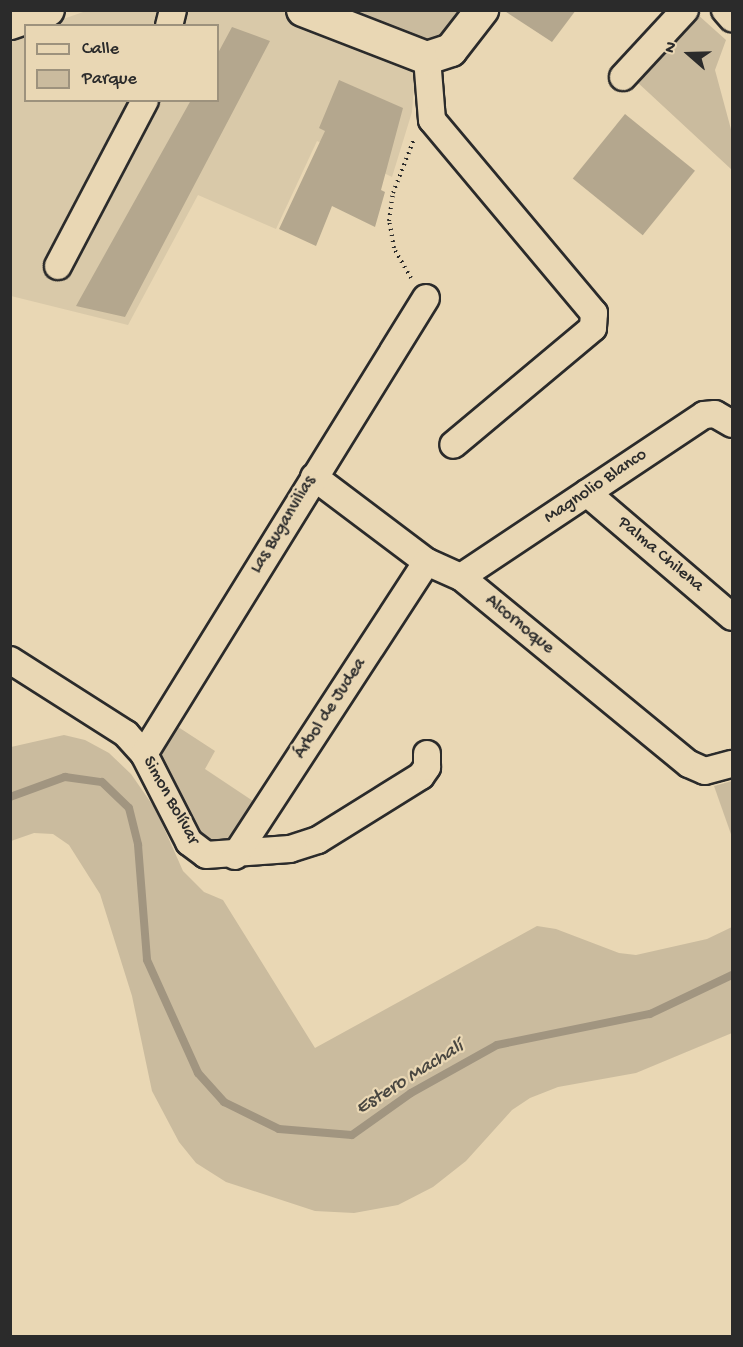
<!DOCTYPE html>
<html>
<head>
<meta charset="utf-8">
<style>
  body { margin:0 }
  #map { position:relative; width:743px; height:1347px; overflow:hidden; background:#e9d7b4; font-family:"Gochi Hand",sans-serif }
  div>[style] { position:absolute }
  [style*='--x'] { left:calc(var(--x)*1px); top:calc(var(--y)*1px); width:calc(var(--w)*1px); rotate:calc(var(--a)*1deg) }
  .built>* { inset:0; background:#d9c9a9 }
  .green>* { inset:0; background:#cabb9e }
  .stream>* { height:8px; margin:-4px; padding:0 4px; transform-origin:4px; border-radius:4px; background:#a19580 }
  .building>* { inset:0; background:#b4a78e; transform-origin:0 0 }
  .path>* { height:4px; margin-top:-2px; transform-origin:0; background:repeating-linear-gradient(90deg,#2b2b2b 0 1.5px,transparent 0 6px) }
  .roads { filter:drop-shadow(2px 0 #2b2b2b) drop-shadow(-2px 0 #2b2b2b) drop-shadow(0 2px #2b2b2b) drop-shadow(0 -2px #2b2b2b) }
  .minor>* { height:26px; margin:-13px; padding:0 13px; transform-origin:13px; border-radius:13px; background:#e9d7b4 }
  .major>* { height:32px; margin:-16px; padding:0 16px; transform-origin:16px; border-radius:16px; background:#e9d7b4 }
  span { translate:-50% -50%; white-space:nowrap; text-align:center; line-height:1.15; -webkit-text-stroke:4.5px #e9d7b4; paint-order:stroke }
  .street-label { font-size:18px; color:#2b2b2b }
  .water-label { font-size:20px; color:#484640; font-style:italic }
  .frame { position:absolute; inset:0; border:12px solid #2b2b2b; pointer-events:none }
  .legend { position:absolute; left:24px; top:24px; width:195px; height:78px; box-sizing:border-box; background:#e9d7b4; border:2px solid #9d927d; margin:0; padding:8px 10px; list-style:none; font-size:18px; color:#2b2b2b }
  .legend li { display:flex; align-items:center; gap:12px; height:30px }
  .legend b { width:30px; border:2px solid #9d927d }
  .north { position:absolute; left:659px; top:24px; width:60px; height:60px; -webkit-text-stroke:4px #e9d7b4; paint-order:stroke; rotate:290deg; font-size:16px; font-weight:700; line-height:24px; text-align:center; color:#2b2b2b }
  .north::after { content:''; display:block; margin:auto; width:21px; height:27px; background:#2b2b2b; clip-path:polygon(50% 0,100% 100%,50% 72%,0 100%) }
</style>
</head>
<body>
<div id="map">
  <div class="built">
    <i style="clip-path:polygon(86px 11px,282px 11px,396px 57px,415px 72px,412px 112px,392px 177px,317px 141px,276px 229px,198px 195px,128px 325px,11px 296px,10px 39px,25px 33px,26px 100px,218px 100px,218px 26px,46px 25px)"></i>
  </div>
  <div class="green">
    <i style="clip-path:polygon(328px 11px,469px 11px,449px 37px,426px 46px)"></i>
    <i style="clip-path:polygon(697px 14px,726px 40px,715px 70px,732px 133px,732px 170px,636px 81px)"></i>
    <i style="clip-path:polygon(172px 723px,215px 751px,205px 769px,256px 803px,231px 841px,207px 841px,200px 837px,160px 758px,158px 751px)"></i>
    <i style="clip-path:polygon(64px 735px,85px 740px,109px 753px,131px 774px,156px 810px,183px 871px,204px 892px,223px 900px,315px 1048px,537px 926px,556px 929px,619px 953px,636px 955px,707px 939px,732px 927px,732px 1033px,636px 1073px,558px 1087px,530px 1098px,512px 1110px,466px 1161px,433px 1187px,398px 1205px,354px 1213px,315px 1211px,226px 1182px,196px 1163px,179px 1142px,152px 1091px,132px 996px,100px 894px,69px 845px,53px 834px,34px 833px,11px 841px,11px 747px)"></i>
    <i style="clip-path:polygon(732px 781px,732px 837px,714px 786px)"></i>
  </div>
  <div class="stream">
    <i style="--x:10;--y:797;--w:59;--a:-20"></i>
    <i style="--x:65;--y:777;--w:37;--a:8"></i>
    <i style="--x:102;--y:782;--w:37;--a:44"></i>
    <i style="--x:129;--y:808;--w:38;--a:76"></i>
    <i style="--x:138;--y:845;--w:115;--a:85.5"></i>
    <i style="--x:147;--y:960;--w:124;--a:65.7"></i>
    <i style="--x:198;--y:1073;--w:39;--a:48"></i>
    <i style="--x:224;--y:1102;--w:61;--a:26.1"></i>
    <i style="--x:279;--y:1129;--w:73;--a:4.7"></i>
    <i style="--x:352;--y:1135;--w:72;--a:-35.4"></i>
    <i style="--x:411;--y:1093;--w:98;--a:-29.2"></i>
    <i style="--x:497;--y:1045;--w:156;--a:-11.5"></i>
    <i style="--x:650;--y:1014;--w:91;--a:-25.4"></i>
  </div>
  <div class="building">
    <i style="clip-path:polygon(503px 10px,576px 10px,552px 42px)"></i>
    <i style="clip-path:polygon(232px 27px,270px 41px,125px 317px,76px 306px,191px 100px,218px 100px,218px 53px)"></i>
    <i style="clip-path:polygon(339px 80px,403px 108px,381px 190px,385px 192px,375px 227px,332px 206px,316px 246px,279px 229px,325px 131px,319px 128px)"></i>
    <i style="left:625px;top:114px;width:90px;height:83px;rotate:39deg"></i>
  </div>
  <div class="path">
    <i style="--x:411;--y:278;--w:34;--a:-120"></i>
    <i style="--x:394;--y:248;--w:27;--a:-100"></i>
    <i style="--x:389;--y:221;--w:28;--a:-82"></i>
    <i style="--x:393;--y:193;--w:58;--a:-68.7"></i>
  </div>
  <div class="roads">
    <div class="minor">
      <i style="--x:725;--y:10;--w:11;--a:49"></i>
      <i style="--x:169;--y:26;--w:16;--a:-76"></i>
      <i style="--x:427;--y:58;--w:62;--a:85.4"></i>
      <i style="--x:432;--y:120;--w:252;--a:50"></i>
      <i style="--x:594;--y:313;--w:15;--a:94"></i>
      <i style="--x:593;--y:328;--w:182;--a:140.1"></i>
      <i style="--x:623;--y:77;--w:91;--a:-47.2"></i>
      <i style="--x:58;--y:266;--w:187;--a:-62.3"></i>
      <i style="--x:314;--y:477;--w:141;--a:37"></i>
      <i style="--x:427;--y:562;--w:37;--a:24"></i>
      <i style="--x:461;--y:577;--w:295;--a:39.4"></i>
      <i style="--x:689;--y:764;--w:17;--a:24"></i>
      <i style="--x:705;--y:771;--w:28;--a:-15"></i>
      <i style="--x:587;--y:493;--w:191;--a:40.5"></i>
      <i style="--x:461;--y:577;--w:292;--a:-33.7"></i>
      <i style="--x:704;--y:415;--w:11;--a:-5"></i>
      <i style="--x:715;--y:414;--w:20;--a:30"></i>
      <i style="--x:10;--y:660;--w:138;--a:32.5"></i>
      <i style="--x:126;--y:734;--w:27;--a:48"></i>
      <i style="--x:144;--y:754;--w:99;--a:62.9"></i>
      <i style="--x:189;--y:842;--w:21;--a:37"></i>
      <i style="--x:206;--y:855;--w:84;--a:-4.1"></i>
      <i style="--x:290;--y:849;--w:29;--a:-18"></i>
      <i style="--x:318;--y:840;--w:121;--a:-31.9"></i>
      <i style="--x:421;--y:776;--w:11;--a:-56"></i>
      <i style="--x:427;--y:767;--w:13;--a:-90"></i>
      <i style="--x:144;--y:754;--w:536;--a:-58.27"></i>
      <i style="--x:235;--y:856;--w:351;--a:-56.9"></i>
    </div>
    <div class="major">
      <i style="--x:303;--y:10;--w:133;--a:21.2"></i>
      <i style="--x:427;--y:58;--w:25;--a:-18"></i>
      <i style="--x:451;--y:50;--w:51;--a:-52.2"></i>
      <i style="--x:10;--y:23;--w:40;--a:-18.9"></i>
    </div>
  </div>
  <div class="street-label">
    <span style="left:596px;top:487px;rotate:-34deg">Magnolio Blanco</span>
    <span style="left:284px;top:525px;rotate:-59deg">Las Buganvilias</span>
    <span style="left:660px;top:555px;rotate:40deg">Palma Chilena</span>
    <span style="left:519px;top:625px;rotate:39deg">Alcornoque</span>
    <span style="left:331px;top:709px;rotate:-57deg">Árbol de Judea</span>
    <span style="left:170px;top:801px;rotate:61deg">Simon Bolívar</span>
  </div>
  <div class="water-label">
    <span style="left:410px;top:1078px;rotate:-32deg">Estero Machalí</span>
  </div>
  <div class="frame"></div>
  <ul class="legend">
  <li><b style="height:8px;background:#e9d7b4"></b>Calle</li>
  <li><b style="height:16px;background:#cabb9e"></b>Parque</li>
  </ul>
  <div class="north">N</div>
</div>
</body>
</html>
